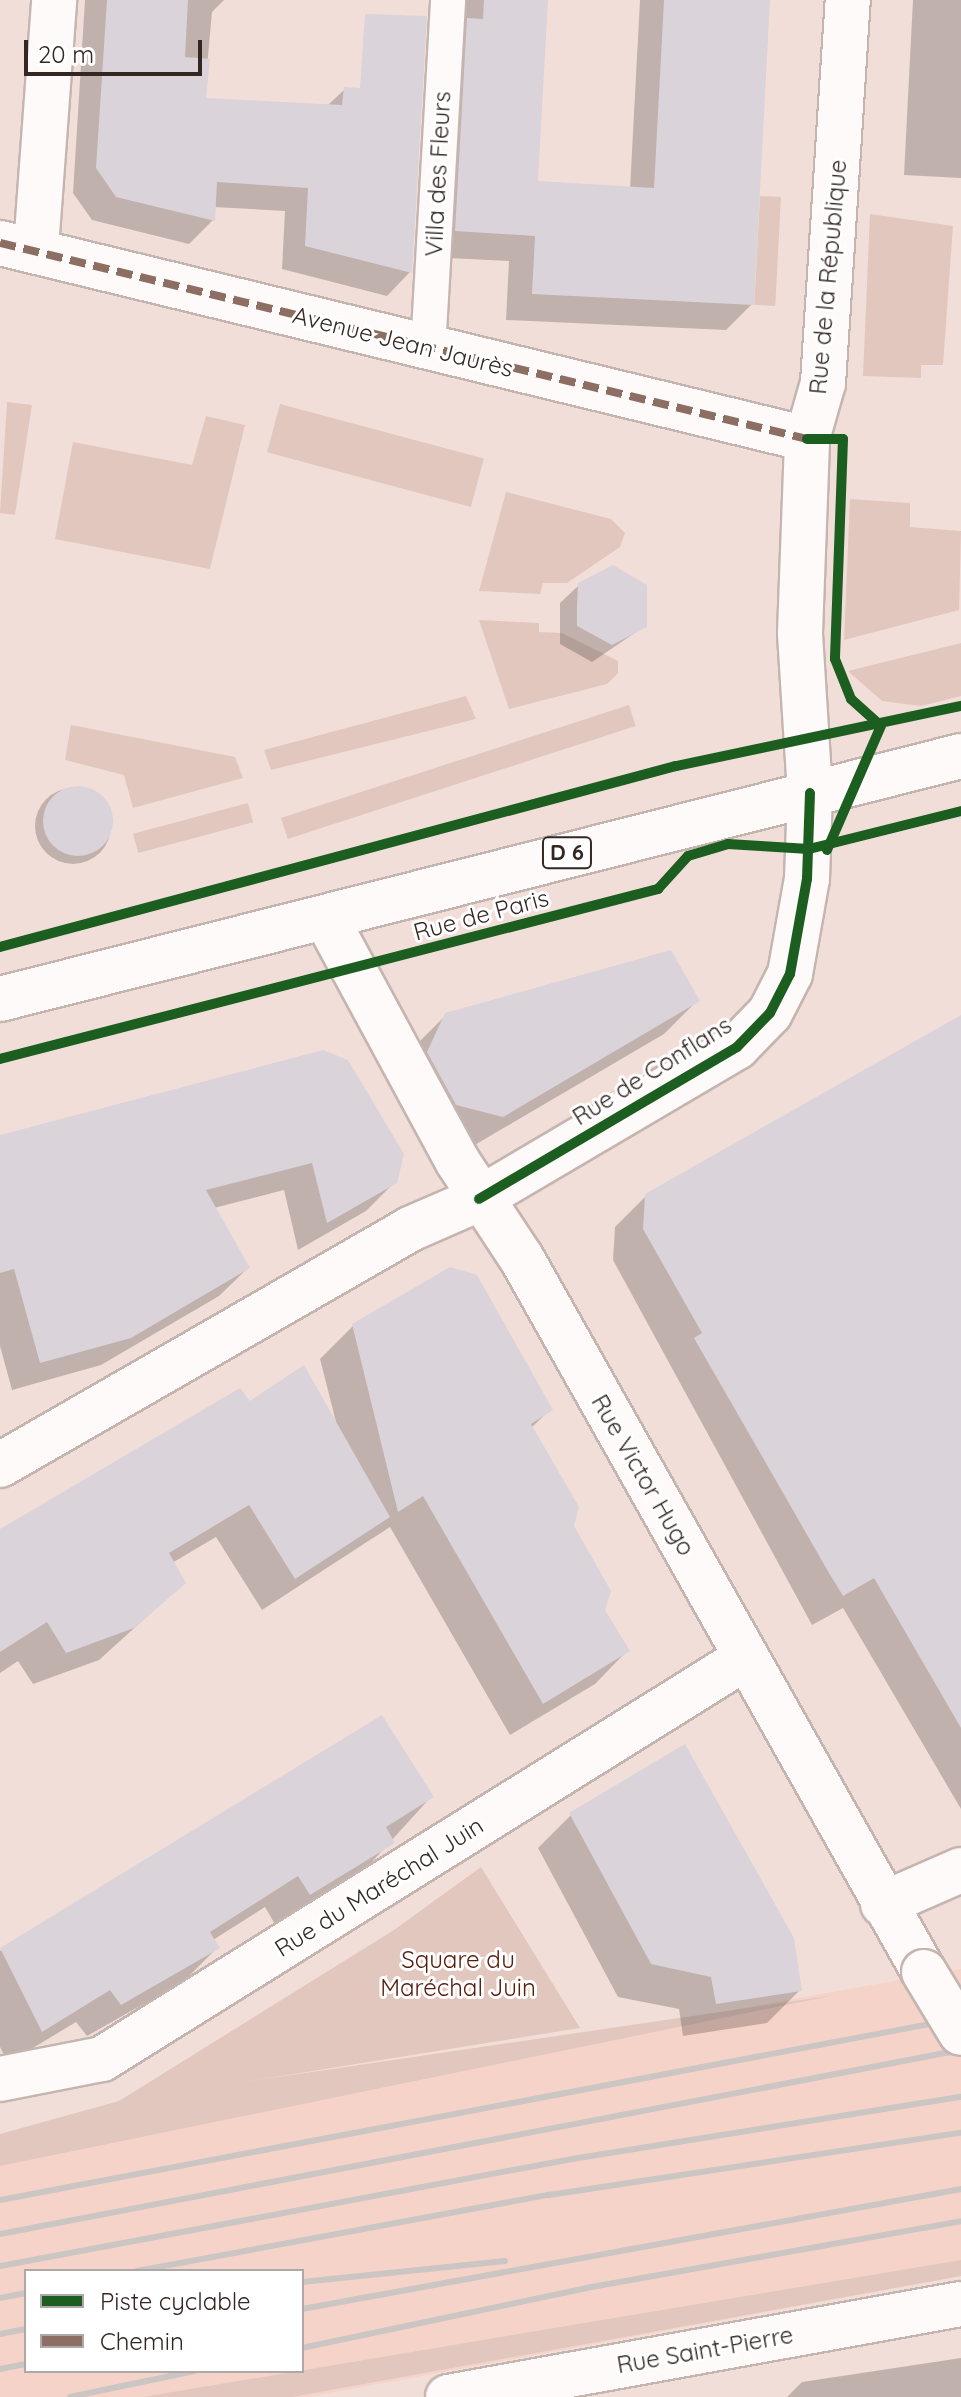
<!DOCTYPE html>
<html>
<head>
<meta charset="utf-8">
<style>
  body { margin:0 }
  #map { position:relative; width:961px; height:2397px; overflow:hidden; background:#f2ded8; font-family:Quicksand,sans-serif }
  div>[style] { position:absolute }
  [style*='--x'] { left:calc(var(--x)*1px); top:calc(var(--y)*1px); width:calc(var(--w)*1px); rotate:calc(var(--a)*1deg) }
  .built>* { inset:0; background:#f5d3c9 }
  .green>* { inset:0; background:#e2c7bf; transform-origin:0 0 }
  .shadow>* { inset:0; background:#0003 }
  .round { border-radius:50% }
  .building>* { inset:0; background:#dad3d9 }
  .roads { filter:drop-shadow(2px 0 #c5b5b0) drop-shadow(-2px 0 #c5b5b0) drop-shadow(0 2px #c5b5b0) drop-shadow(0 -2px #c5b5b0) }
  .service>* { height:34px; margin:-17px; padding:0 17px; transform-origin:17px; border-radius:17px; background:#fdfaf9 }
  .minor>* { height:44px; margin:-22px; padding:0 22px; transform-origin:22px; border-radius:22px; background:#fdfaf9 }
  .tertiary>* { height:44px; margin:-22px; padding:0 22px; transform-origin:22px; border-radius:22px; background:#fdfaf9 }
  .secondary>* { height:44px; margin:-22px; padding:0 22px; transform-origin:22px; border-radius:22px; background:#fdfaf9 }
  .primary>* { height:44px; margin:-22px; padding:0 22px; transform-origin:22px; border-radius:22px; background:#fdfaf9 }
  .rail>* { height:6px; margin:-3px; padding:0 3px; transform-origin:3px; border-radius:3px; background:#cbc5c4 }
  .bridges { filter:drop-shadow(2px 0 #c5b5b0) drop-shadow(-2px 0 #c5b5b0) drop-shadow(0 2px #c5b5b0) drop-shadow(0 -2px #c5b5b0) }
  .tertiary-bridge>* { height:44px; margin:-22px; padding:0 22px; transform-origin:22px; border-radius:22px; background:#fdfaf9 }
  .quiet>* { height:8px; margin-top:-4px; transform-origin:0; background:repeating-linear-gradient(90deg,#8d6e63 0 16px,transparent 0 24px) }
  .cycleway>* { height:10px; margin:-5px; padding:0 5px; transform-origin:5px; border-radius:5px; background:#1b5e20 }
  span { translate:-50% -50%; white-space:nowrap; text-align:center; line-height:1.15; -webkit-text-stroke:6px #fff; paint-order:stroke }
  .shield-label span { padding:2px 6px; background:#fff; border:2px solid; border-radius:6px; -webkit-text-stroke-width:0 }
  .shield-label { font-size:22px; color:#342723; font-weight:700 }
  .street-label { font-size:24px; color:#342723 }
  .park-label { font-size:24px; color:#571c0a }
  .legend { position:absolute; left:24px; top:2269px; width:280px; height:104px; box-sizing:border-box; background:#fff; border:2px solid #aea9a7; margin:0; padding:10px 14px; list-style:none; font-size:24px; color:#342723 }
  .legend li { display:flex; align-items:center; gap:16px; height:40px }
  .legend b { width:40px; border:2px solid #aea9a7 }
  .scale { position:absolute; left:24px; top:40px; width:178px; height:36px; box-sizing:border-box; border:4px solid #342723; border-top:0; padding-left:10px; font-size:24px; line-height:28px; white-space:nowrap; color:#342723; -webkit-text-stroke:6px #fff; paint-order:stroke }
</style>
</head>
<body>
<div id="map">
  <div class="built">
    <i style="clip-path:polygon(evenodd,961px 1969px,961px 2276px,308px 2397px,0 2397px,0 2141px,961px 1969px,26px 2271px,302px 2271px,302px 2371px,26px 2371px,26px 2271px)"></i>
  </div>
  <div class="green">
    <i style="left:760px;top:196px;width:21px;height:109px;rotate:3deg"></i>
    <i style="clip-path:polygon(870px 214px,953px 226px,943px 365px,921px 365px,921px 378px,863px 376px)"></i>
    <i style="clip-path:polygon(7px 402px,32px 405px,15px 515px,0 513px)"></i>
    <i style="left:280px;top:404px;width:211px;height:50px;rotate:15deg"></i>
    <i style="clip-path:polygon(206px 416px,245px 425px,210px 569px,55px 539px,73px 442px,192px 465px)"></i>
    <i style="clip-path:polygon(506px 492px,611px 519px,625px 533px,620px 547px,567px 583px,543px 583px,540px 594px,479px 591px)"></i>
    <i style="clip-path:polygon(850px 499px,910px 503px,910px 527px,961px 531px,959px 610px,844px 640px)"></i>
    <i style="clip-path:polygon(479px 620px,539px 623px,539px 632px,562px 633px,618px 661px,618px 673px,607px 684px,509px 709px)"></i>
    <i style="clip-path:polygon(961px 643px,961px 696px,921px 706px,882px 701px,848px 671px)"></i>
    <i style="clip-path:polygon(466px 696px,476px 719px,271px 770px,264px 750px)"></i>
    <i style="left:629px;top:705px;width:22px;height:366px;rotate:72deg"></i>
    <i style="clip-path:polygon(71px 725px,235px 757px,243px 778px,133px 808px,124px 775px,65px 760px)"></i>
    <i style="left:248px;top:803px;width:20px;height:119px;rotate:75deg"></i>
    <i style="clip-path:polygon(481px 1867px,580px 2028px,244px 2082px,835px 1995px,0 2166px,0 2134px,119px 2101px,394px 1930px)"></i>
    <i style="clip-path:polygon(961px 2260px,961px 2276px,292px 2397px,143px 2397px)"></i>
  </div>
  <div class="shadow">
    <i style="clip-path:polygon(85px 0,224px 0,212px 12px,204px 100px,327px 106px,345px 89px,410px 272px,387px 296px,282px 269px,285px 211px,214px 207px,213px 220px,189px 244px,92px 220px,73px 193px)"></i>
    <i style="clip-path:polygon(458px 0,546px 0,535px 183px,630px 189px,640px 0,768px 0,752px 304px,726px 330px,506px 320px,509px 261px,429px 257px)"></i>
    <i style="clip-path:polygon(913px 0,961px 0,961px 178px,904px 175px)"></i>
    <i style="clip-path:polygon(579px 585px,645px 626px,592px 662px,560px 644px,560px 603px)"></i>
    <i class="round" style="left:35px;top:788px;width:76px;height:76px"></i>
    <i style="clip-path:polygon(697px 1001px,664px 1034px,468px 1149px,412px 1049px,446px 1015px)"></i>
    <i style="clip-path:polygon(961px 1017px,961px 1809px,843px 1608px,812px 1625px,613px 1260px,615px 1227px,646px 1196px)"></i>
    <i style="clip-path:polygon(323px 1052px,395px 1182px,366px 1211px,298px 1250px,284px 1190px,214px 1208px,248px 1268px,219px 1296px,101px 1365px,12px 1390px,0 1346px,0 1138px)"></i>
    <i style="clip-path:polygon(353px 1326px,551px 1409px,531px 1428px,603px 1610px,627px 1651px,595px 1684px,510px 1735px,390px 1527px,262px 1610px,216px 1537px,172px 1563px,184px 1583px,99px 1660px,33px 1684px,18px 1661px,0 1673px,0 1531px,249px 1404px,336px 1422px,320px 1359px)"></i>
    <i style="clip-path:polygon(381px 1718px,431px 1797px,360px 1875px,276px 1926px,265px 1907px,213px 1940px,217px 1948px,184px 1981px,87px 2036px,76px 2022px,8px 2063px,0 2047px,0 1951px)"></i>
    <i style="clip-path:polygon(571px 1815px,800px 1990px,767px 2023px,683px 2036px,679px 2009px,618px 1997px,538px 1848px)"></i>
    <i style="clip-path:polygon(961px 2358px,961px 2397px,787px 2397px,802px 2382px)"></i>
  </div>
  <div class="building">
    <i style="clip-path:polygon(107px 0,188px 0,185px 57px,210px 59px,206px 98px,342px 105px,344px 87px,360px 88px,365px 14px,427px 16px,412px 273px,305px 246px,308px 188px,217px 182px,215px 221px,116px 197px,96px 168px)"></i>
    <i style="clip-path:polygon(484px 0,548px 0,538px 181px,654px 188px,664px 0,770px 0,754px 305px,532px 294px,535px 236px,455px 231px,467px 18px,483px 19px)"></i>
    <i style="clip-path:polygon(613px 565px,647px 585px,647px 627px,612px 645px,577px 626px,577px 605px,578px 583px)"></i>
    <i class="round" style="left:43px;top:786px;width:70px;height:70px"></i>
    <i style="clip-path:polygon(671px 950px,700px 1001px,503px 1117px,456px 1105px,427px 1052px,445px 1013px)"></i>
    <i style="clip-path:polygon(961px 1015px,961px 1728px,874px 1578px,843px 1596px,829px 1573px,694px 1338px,702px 1333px,643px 1229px,645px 1194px)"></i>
    <i style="clip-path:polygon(323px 1050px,348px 1060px,404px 1154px,397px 1183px,327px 1223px,312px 1163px,206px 1190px,250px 1268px,131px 1338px,40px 1363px,14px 1269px,0 1273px,0 1135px)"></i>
    <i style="clip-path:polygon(450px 1267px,477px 1275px,553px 1410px,531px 1424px,579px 1507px,574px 1526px,611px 1591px,605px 1610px,630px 1651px,543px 1704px,423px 1496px,398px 1512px,352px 1324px)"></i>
    <i style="clip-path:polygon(304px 1365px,390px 1517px,295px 1579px,249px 1505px,169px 1553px,186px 1583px,134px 1628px,66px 1653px,47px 1622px,0 1652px,0 1529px,240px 1388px,250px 1401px)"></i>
    <i style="clip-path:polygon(382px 1715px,434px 1797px,386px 1827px,395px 1843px,310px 1895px,298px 1876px,210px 1932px,220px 1948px,121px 2005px,110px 1990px,42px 2032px,0 1948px)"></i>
    <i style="clip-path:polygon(685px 1744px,794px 1938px,802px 1991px,716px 2004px,711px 1977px,651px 1964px,569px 1813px)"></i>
  </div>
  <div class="roads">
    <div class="service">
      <i style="--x:428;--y:349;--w:350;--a:-86.7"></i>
    </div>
    <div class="minor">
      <i style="--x:0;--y:243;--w:830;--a:13.65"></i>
      <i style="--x:36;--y:248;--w:249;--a:-85.8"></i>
      <i style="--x:0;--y:1465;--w:473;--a:-29.9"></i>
      <i style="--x:410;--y:1229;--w:75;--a:-23.5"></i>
      <i style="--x:883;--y:1904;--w:85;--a:-23.6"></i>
      <i style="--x:0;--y:2079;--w:104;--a:-11.1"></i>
      <i style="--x:102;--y:2059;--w:756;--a:-31.93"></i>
      <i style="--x:448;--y:2397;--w:521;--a:-10.28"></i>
    </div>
    <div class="tertiary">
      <i style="--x:326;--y:918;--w:277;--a:61.6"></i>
      <i style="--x:458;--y:1162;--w:116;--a:56.6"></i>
      <i style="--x:522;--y:1259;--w:819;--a:60.59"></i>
      <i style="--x:479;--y:1199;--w:299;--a:-30.5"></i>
      <i style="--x:737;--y:1047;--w:47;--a:-45.9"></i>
      <i style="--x:770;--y:1013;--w:44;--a:-62.9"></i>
      <i style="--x:790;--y:974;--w:97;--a:-79.9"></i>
      <i style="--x:807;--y:879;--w:86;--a:-88"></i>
    </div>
    <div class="secondary">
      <i style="--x:810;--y:793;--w:160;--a:-93.6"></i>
      <i style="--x:800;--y:633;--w:194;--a:-87.9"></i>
      <i style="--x:807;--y:439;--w:58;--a:-74.1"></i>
      <i style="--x:823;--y:383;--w:384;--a:-86.3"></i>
    </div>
    <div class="primary">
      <i style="--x:0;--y:999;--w:991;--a:-14.19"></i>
    </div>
  </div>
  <div class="rail">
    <i style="--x:0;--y:2200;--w:978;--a:-10.72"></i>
    <i style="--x:0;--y:2234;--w:978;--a:-10.84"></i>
    <i style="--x:0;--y:2266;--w:582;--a:-10.6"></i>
    <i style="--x:572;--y:2159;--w:394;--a:-9.1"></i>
    <i style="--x:137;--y:2271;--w:419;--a:-10.5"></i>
    <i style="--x:549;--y:2195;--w:417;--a:-8.6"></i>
    <i style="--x:302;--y:2282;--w:204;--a:-5.9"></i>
    <i style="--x:0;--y:2298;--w:26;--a:-11"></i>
    <i style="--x:302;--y:2309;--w:670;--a:-10.32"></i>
    <i style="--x:0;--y:2334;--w:26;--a:-11"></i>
    <i style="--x:302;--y:2348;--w:290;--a:-11.9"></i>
    <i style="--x:586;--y:2288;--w:381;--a:-10.1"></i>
    <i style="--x:0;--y:2369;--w:26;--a:-11"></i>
    <i style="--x:70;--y:2397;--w:127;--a:-11.8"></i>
  </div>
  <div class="bridges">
    <div class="tertiary-bridge">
      <i style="--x:924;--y:1972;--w:71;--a:58.8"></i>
    </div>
  </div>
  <div class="quiet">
    <i style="--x:0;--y:243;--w:830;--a:13.65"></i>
  </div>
  <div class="cycleway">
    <i style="--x:807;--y:439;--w:36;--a:0"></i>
    <i style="--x:843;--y:439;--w:220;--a:92.1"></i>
    <i style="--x:835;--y:659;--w:43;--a:68.2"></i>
    <i style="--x:851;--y:699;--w:40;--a:42"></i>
    <i style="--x:827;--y:850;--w:135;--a:-66.5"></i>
    <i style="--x:0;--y:947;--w:700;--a:-14.99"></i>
    <i style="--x:676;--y:766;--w:291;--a:-11.9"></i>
    <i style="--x:0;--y:1059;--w:680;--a:-14.49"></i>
    <i style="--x:658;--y:889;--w:45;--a:-47.7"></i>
    <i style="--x:688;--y:856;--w:42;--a:-16.7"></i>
    <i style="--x:728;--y:844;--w:81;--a:3.5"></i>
    <i style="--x:809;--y:849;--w:157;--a:-14"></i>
    <i style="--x:479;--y:1199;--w:299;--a:-30.5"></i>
    <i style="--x:737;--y:1047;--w:47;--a:-45.9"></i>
    <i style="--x:770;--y:1013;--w:44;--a:-62.9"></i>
    <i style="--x:790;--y:974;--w:97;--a:-79.9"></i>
    <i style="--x:807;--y:879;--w:86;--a:-88"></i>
  </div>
  <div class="shield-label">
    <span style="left:567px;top:853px">D 6</span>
  </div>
  <div class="street-label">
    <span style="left:438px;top:174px;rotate:-87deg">Villa des Fleurs</span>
    <span style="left:828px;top:277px;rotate:-85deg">Rue de la République</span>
    <span style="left:403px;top:342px;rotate:14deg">Avenue Jean Jaurès</span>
    <span style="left:481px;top:915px;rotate:-15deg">Rue de Paris</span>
    <span style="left:652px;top:1071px;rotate:-32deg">Rue de Conflans</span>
    <span style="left:643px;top:1475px;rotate:60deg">Rue Victor Hugo</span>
    <span style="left:379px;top:1887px;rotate:-32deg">Rue du Maréchal Juin</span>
    <span style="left:705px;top:2350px;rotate:-10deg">Rue Saint-Pierre</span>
  </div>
  <div class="park-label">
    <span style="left:458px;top:1974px">Square du<br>Maréchal Juin</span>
  </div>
  <ul class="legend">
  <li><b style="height:10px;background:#1b5e20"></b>Piste cyclable</li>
  <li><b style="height:10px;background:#8d6e63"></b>Chemin</li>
  </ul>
  <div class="scale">20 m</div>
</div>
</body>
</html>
